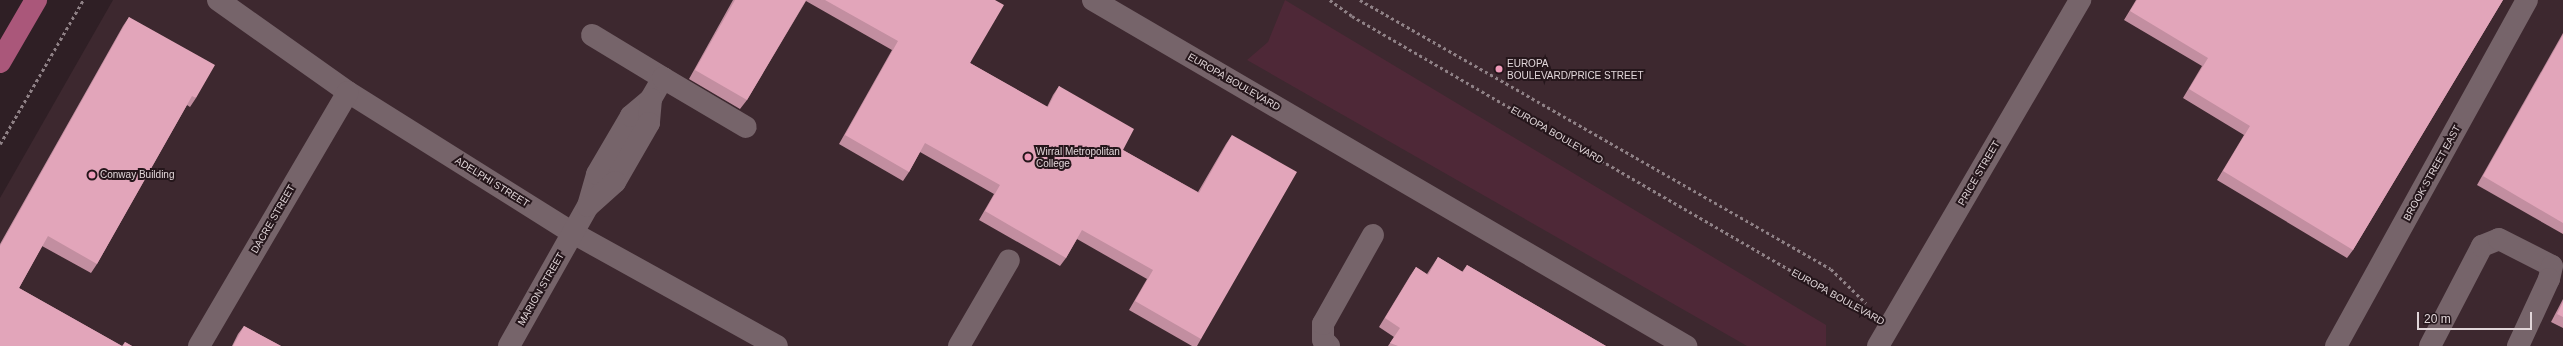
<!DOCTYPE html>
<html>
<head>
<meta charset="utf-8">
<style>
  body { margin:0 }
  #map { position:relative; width:2563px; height:346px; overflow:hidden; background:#2f1f25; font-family:Arial,sans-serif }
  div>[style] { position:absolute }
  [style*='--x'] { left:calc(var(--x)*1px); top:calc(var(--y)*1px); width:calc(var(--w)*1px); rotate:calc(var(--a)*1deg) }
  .built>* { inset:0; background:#3d282f }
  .green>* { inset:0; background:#4e2837 }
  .path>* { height:2.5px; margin-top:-1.25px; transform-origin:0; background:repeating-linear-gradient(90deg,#8f8186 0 3px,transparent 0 6px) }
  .minor>* { height:22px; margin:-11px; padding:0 11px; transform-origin:11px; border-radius:11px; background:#76646a }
  .major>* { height:22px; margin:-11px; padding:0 11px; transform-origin:11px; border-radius:11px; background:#aa577a }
  .wall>* { inset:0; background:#c28ea0 }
  .building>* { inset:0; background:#e2a5ba }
  .dots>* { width:11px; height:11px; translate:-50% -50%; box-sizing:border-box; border:2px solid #25161b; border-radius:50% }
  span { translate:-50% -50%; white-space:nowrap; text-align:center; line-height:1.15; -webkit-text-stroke:4px #25161b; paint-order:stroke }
  .poi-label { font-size:10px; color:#e1d6d9 }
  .left { translate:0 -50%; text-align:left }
  .street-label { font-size:10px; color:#e1d6d9 }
  .scale { position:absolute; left:2417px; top:312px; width:115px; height:18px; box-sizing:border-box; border:2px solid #e1d6d9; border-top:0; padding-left:5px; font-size:12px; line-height:14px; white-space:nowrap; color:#e1d6d9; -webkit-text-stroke:3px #25161b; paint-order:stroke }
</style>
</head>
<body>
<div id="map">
  <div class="built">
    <i style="clip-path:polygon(113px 0,2563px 0,2563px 346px,0 346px,0 198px)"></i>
  </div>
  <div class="green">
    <i style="clip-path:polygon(1285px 0,1826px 325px,1826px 346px,1747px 346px,1247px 60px,1268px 42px)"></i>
  </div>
  <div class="path">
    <i style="--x:1330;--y:0;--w:27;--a:36"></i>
    <i style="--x:1352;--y:16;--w:588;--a:30.1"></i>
    <i style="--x:1360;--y:0;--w:542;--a:29.73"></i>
    <i style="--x:1831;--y:269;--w:49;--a:44.2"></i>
    <i style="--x:0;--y:144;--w:166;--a:-60"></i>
  </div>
  <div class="minor">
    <i style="--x:218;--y:0;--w:159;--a:35.3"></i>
    <i style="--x:348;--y:92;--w:266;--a:32.1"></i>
    <i style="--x:573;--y:233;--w:233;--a:29"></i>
    <i style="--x:1093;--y:0;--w:687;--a:30.26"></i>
    <i style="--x:592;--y:35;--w:83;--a:31.2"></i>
    <i style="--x:663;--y:78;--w:24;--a:120"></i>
    <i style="--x:663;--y:78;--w:96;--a:30.6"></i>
    <i style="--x:199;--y:346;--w:294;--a:-59.6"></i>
    <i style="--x:509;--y:346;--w:161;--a:-60.6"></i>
    <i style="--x:588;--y:206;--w:33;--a:-74"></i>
    <i style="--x:597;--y:174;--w:67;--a:-59.6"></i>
    <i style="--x:631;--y:116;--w:26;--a:-40"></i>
    <i style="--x:651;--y:99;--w:24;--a:95"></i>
    <i style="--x:649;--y:123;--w:68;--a:120"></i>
    <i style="--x:615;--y:182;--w:36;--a:138"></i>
    <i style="--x:959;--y:346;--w:99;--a:-59.8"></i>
    <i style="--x:1329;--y:346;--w:8;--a:-135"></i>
    <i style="--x:1323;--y:340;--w:16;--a:-90"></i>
    <i style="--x:1323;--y:324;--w:102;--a:-60.7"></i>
    <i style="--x:1878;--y:346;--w:401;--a:-59.7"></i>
    <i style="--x:2336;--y:346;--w:395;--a:-61.1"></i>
    <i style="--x:2430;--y:346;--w:113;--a:-62.5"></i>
    <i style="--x:2482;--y:246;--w:18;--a:-22"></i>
    <i style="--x:2499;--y:239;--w:59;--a:27"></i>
    <i style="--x:2552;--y:266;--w:13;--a:103"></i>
    <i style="--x:2549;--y:279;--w:74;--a:114.8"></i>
  </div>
  <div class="major">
    <i style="--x:0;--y:62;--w:72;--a:-59.9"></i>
  </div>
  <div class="wall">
    <i style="clip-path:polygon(733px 0,995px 0,970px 63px,1047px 107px,1053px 95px,1059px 86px,1123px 150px,1198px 192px,1226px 144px,1232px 135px,1201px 339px,1197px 346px,1192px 346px,1129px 310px,1147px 279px,1077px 239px,1066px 258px,1060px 266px,979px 220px,994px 194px,920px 152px,909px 172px,903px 181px,839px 144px,892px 50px,806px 1px,747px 100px,740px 109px,689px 79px)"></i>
    <i style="clip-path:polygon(2136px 0,2503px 0,2353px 250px,2347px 258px,2217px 180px,2244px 135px,2183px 98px,2202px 66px,2124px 20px)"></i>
    <i style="clip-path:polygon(129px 17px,196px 98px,190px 107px,187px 105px,97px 264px,91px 273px,42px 246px,19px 288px,122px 346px,125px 342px,132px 346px,0 346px,0 244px,123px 26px)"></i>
    <i style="clip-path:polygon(2563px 33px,2563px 234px,2477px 185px)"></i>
    <i style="clip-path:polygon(1438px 257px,1462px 272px,1467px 265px,1606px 346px,1388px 346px,1394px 337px,1379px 327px,1410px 276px,1416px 267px,1427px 274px)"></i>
    <i style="clip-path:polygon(2563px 299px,2563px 328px,2551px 322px)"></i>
    <i style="clip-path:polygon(244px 326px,281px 346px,232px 346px,238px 334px)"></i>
  </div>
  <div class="building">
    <i style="clip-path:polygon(735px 0,806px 0,747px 100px,695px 70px)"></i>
    <i style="clip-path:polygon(825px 0,995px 0,1004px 5px,970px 63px,1048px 107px,1059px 86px,1134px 129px,1123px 150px,1199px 193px,1232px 135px,1297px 172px,1201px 339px,1135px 301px,1153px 270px,1082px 230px,1066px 258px,985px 211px,1000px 185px,925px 143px,909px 172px,845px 135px,898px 41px)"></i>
    <i style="clip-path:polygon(2137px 0,2503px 0,2353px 250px,2223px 171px,2250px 126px,2189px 89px,2208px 58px,2130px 11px)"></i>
    <i style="clip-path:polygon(129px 17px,215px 65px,196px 98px,192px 96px,97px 264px,48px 236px,19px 288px,122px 346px,0 346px,0 246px)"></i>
    <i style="clip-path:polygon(2563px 35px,2563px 223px,2483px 176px)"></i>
    <i style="clip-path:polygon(1438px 257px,1463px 272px,1467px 265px,1606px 346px,1398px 346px,1390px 343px,1400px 328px,1385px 318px,1416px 267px,1428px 275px)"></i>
    <i style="clip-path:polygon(2563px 302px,2563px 317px,2557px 314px)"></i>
    <i style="clip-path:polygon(244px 326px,281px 346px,233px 346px)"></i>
    <i style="clip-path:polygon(125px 342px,132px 346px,123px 346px)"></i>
  </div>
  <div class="dots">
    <i style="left:1499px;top:69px;background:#ef9ab9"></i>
    <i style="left:1028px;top:157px;background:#ef9ab9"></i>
    <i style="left:92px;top:175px;background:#ef9ab9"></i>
  </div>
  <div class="poi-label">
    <span class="left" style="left:1507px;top:69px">EUROPA<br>BOULEVARD/PRICE STREET</span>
    <span class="left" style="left:1036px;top:157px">Wirral Metropolitan<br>College</span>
    <span class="left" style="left:100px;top:175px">Conway Building</span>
  </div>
  <div class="street-label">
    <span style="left:1234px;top:82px;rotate:30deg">EUROPA BOULEVARD</span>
    <span style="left:1557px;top:135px;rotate:30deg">EUROPA BOULEVARD</span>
    <span style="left:1979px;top:173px;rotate:-60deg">PRICE STREET</span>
    <span style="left:2432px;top:173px;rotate:-61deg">BROOK STREET EAST</span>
    <span style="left:492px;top:182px;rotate:32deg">ADELPHI STREET</span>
    <span style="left:273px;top:219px;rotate:-60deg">DACRE STREET</span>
    <span style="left:541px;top:289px;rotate:-60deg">MARION STREET</span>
    <span style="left:1838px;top:297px;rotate:29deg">EUROPA BOULEVARD</span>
  </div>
  <div class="scale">20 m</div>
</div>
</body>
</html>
